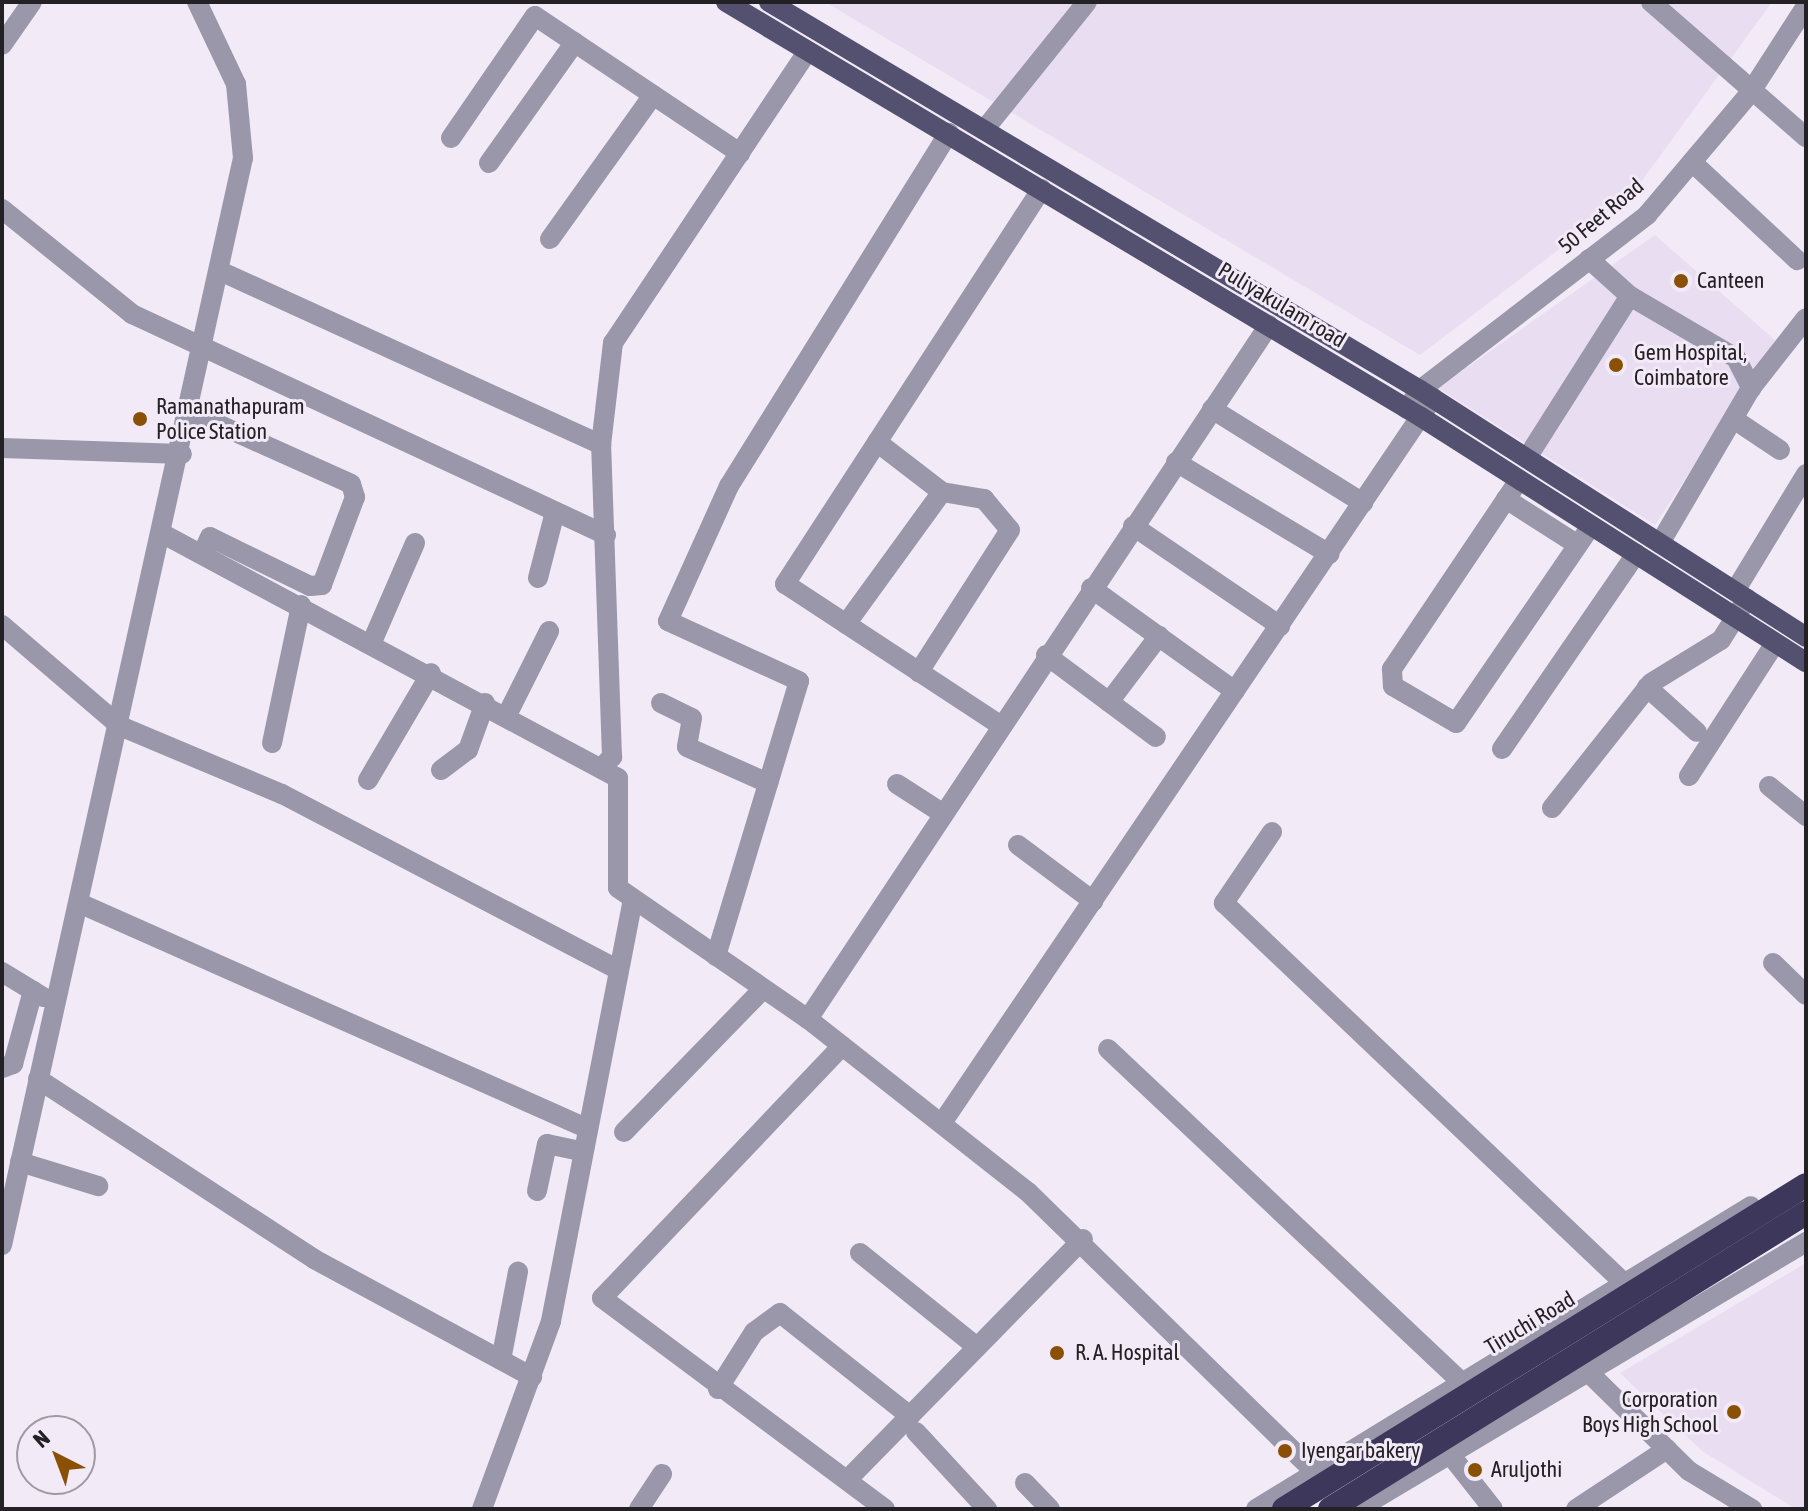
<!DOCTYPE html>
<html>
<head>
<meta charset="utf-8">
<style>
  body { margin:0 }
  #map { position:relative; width:1808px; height:1511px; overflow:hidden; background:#f2eaf7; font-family:"Asap Condensed",sans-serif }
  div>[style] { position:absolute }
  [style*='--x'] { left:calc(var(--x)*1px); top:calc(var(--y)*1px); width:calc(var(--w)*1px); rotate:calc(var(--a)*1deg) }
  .built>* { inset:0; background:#e9ddf1 }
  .minor>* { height:20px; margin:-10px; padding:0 10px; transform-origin:10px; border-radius:10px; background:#9997a9 }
  .major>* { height:20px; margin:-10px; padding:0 10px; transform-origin:10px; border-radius:10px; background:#545170 }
  .highway-bridge>* { height:24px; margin:-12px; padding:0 12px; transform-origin:12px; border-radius:12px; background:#3d385b }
  .dots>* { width:22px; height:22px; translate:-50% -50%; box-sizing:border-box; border:4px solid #f2eaf7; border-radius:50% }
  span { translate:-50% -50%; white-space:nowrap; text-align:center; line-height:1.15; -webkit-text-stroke:6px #f2eaf7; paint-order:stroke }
  .street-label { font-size:22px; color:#242125 }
  .poi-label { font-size:22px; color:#242125 }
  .left { translate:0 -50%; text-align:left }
  .right { translate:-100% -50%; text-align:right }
  .frame { position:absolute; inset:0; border:4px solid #242125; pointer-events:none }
  .north { position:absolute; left:16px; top:1415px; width:80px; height:80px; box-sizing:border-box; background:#f2eaf7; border:2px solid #a09aa3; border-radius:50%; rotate:318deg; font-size:22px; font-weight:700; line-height:32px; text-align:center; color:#242125 }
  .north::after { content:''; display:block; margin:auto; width:28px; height:36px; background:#895006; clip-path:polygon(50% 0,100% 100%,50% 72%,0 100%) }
</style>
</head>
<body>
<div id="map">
  <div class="built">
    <i style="clip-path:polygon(825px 2px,1772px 2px,1633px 193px,1420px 355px)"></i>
    <i style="clip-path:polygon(1655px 235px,1776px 341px,1655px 525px,1438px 388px)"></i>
    <i style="clip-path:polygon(1806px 1263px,1806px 1509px,1796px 1509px,1702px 1451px,1620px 1373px)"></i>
  </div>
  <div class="minor">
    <i style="--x:1651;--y:2;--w:206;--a:41.1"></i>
    <i style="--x:2;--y:45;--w:52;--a:-55.1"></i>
    <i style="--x:984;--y:130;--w:164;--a:-51.2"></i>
    <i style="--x:451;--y:138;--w:148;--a:-55.5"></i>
    <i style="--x:535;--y:16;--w:247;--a:33.8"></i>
    <i style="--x:1692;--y:162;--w:144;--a:43"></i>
    <i style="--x:489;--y:163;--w:148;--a:-54.6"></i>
    <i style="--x:2;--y:209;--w:167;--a:38.9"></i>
    <i style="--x:132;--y:314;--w:523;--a:25"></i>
    <i style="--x:550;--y:239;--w:177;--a:-54.4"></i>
    <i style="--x:1589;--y:259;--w:55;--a:42.1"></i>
    <i style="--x:1630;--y:296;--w:123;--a:30.3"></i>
    <i style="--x:1736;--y:358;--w:34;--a:63"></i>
    <i style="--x:1751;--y:388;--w:180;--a:120.4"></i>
    <i style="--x:220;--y:271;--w:419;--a:24.5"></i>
    <i style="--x:1751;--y:388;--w:89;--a:-51.8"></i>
    <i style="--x:1212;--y:409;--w:178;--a:31.9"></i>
    <i style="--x:1407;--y:409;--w:23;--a:-56"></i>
    <i style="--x:1420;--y:390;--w:287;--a:-37.6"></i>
    <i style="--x:1647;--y:215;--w:160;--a:-49.8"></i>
    <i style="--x:1750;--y:93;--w:103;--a:-57.2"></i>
    <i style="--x:191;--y:412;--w:175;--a:24.2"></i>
    <i style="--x:351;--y:484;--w:14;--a:73"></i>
    <i style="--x:355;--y:497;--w:94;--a:110.6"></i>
    <i style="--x:322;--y:585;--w:12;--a:175"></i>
    <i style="--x:310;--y:586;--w:111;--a:-153.9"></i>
    <i style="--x:210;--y:537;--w:19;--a:115"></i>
    <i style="--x:1735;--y:420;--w:54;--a:33.7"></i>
    <i style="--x:877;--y:442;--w:82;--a:37.6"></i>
    <i style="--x:942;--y:492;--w:43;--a:9.5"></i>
    <i style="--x:984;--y:499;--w:40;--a:50"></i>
    <i style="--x:1010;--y:530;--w:169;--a:122.7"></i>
    <i style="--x:2;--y:448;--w:180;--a:1.9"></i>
    <i style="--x:1527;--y:458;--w:192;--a:-57.6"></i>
    <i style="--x:1176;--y:462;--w:179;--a:31"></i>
    <i style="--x:1519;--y:480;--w:228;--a:123.9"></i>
    <i style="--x:1392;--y:669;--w:17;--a:87"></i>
    <i style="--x:1393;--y:686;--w:73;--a:30.4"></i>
    <i style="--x:1456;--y:723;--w:239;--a:-55.6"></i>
    <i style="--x:1506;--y:499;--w:85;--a:32.6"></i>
    <i style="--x:1133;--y:526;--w:178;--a:34.2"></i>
    <i style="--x:165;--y:535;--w:514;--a:28.21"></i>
    <i style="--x:618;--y:778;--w:110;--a:90"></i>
    <i style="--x:618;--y:888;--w:231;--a:34.6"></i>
    <i style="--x:808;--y:1019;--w:280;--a:38.2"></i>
    <i style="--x:1028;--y:1192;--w:401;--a:44.3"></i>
    <i style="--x:538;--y:578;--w:68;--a:-75.6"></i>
    <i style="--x:1091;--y:588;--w:177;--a:35.6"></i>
    <i style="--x:1735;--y:591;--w:137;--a:-58.7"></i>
    <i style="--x:846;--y:624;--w:163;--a:-54"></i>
    <i style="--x:2;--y:625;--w:155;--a:40.6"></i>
    <i style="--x:120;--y:726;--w:176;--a:22.8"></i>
    <i style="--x:282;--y:794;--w:378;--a:27.6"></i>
    <i style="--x:372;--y:642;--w:108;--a:-66.5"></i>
    <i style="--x:1046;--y:655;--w:137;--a:36.7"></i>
    <i style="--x:1647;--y:687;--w:67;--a:42"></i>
    <i style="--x:1109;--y:702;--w:83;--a:-52.9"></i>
    <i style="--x:661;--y:703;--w:34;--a:26"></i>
    <i style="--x:692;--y:718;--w:29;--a:100"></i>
    <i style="--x:687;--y:747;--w:89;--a:24"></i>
    <i style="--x:507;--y:715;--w:94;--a:-63.4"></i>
    <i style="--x:1000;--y:725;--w:257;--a:-146.7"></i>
    <i style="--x:785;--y:584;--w:471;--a:-57"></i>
    <i style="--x:272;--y:743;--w:141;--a:-78.1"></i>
    <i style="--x:1502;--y:749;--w:237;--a:-55.5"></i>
    <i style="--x:601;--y:768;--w:16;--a:-45"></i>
    <i style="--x:612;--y:757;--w:312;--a:-92"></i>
    <i style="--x:601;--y:445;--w:103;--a:-83.3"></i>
    <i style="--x:613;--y:343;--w:351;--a:-56.3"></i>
    <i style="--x:441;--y:770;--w:34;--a:-37"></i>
    <i style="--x:468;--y:750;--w:50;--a:-70.1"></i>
    <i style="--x:1689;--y:776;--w:158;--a:-57.1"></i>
    <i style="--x:368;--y:780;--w:124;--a:-59.5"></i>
    <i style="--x:897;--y:784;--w:54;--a:32.8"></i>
    <i style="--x:1769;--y:786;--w:48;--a:39"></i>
    <i style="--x:1552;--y:808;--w:159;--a:-51.6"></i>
    <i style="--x:1651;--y:683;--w:82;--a:-31.6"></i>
    <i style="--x:1721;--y:640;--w:49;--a:-57.6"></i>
    <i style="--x:1272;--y:832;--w:86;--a:124.1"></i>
    <i style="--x:1224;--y:903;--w:552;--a:43.53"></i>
    <i style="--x:1018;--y:845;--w:94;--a:36.7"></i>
    <i style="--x:79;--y:903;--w:552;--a:23.92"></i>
    <i style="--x:716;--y:956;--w:287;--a:-73.2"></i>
    <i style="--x:799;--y:681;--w:144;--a:-155.4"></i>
    <i style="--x:668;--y:621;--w:148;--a:-65.7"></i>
    <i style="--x:729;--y:486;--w:416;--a:-58.1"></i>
    <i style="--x:1773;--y:963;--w:46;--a:44.1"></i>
    <i style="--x:2;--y:972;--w:48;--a:31.4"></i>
    <i style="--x:808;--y:1019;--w:833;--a:-56.41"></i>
    <i style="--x:842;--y:1046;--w:348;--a:133.6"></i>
    <i style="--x:602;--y:1298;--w:353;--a:36.7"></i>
    <i style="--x:1108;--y:1049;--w:487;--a:43.3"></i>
    <i style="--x:2;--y:1068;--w:12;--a:-20"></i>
    <i style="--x:13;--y:1064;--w:76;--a:-74.7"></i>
    <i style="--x:38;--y:1079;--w:330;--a:33.1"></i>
    <i style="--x:314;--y:1259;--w:248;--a:28.4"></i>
    <i style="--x:942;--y:1123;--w:876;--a:-55.89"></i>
    <i style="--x:624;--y:1132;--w:199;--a:-45.8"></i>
    <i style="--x:20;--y:1162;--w:82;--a:17.1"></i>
    <i style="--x:537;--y:1191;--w:48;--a:-78"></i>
    <i style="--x:547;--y:1144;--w:34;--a:12"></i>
    <i style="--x:2;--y:1245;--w:1113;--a:-77.5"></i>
    <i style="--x:243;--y:158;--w:74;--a:-95.4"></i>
    <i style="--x:236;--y:84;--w:91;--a:-115.4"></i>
    <i style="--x:860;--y:1253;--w:150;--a:38.8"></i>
    <i style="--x:501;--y:1360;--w:90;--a:-79.1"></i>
    <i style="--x:1583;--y:1367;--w:148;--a:44.5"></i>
    <i style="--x:1689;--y:1471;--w:74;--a:31.1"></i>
    <i style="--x:718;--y:1389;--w:67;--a:-57.7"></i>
    <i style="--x:754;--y:1332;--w:32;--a:-36"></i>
    <i style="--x:780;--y:1313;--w:166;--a:38.4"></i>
    <i style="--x:916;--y:1432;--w:105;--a:47.3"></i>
    <i style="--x:1449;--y:1453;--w:71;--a:51.8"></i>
    <i style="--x:850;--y:1477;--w:333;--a:-45.6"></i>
    <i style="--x:1025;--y:1483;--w:36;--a:46"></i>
    <i style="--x:482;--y:1509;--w:200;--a:-69.8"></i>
    <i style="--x:551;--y:1321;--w:430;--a:-79"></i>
    <i style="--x:639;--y:1509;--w:42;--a:-56.7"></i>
    <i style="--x:1256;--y:1509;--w:580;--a:-31.47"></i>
    <i style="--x:1358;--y:1509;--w:522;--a:-30.79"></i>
    <i style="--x:1576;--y:1509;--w:109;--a:-33.4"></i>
  </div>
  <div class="major">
    <i style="--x:726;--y:2;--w:809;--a:30.84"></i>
    <i style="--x:1421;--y:417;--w:456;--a:32.5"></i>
    <i style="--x:769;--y:2;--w:758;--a:30.8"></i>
    <i style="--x:1420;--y:390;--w:458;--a:32.6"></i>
  </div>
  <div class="highway-bridge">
    <i style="--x:1284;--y:1509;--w:614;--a:-31.83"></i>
    <i style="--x:1330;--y:1509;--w:561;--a:-31.88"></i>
  </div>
  <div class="dots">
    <i style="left:1681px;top:281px;background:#895006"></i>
    <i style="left:1616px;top:365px;background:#895006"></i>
    <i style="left:140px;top:419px;background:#895006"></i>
    <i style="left:1057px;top:1353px;background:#895006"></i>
    <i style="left:1734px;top:1412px;background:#895006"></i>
    <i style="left:1285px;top:1451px;background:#895006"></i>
    <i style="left:1475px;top:1470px;background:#895006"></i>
  </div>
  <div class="street-label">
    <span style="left:1601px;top:216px;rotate:-40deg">50 Feet Road</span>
    <span style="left:1282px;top:305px;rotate:31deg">Puliyakulam road</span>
    <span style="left:1530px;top:1323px;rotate:-31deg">Tiruchi Road</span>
  </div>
  <div class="poi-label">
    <span class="left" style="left:1697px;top:281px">Canteen</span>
    <span class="left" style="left:1634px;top:365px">Gem Hospital,<br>Coimbatore</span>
    <span class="left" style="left:156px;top:419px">Ramanathapuram<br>Police Station</span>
    <span class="left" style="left:1075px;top:1353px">R. A. Hospital</span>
    <span class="right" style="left:1718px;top:1412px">Corporation<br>Boys High School</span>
    <span class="left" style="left:1301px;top:1451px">Iyengar bakery</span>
    <span class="left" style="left:1491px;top:1470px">Aruljothi</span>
  </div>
  <div class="frame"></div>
  <div class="north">N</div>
</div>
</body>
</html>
